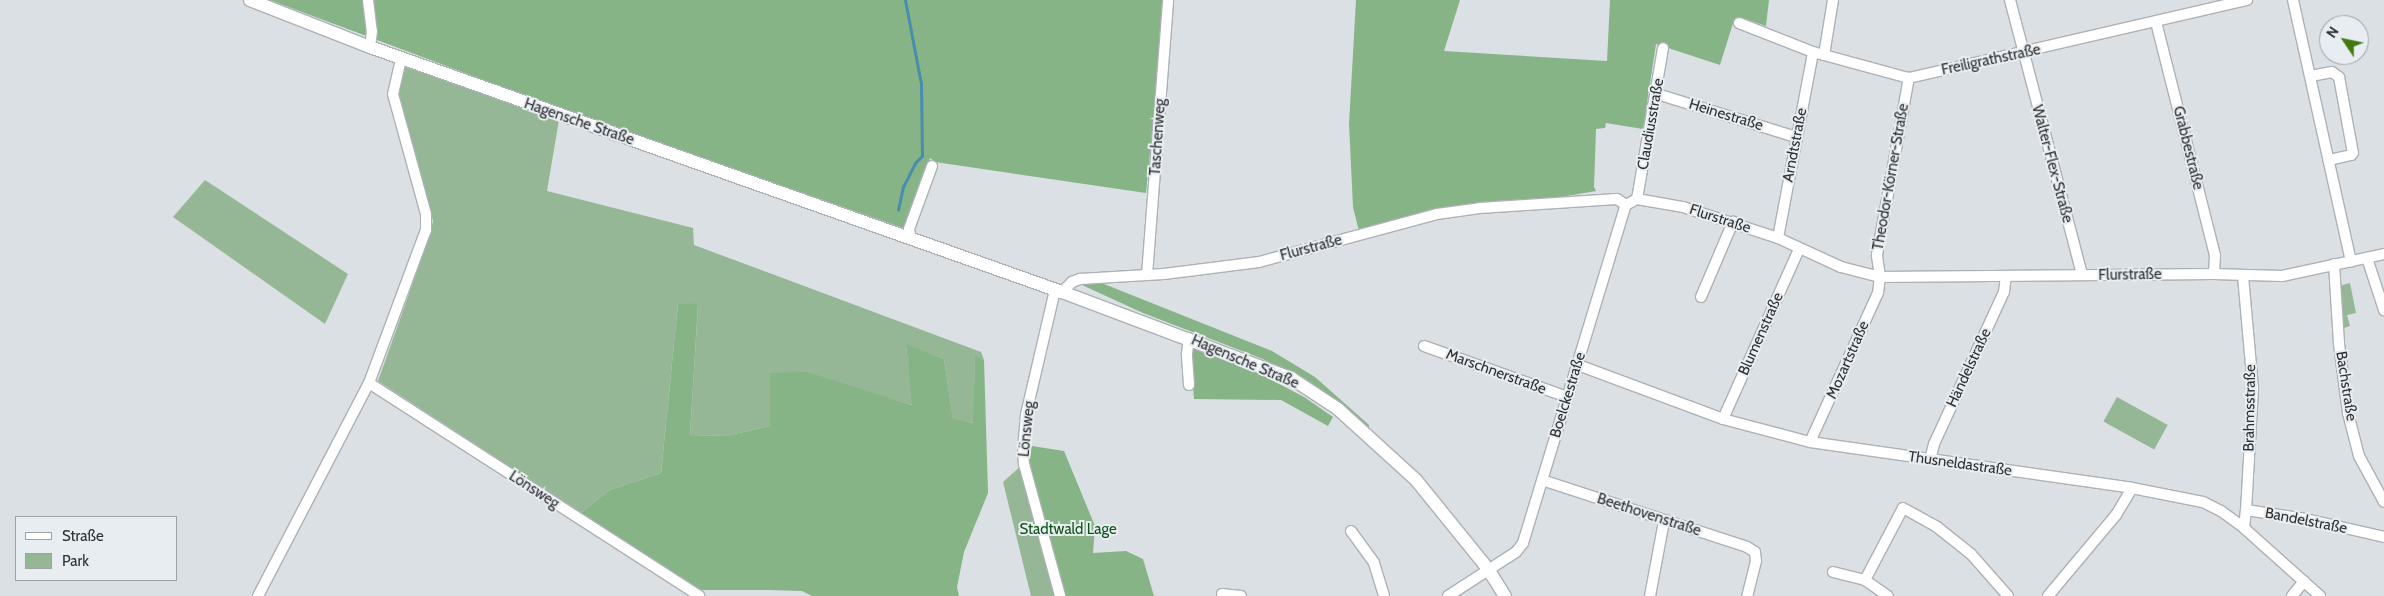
<!DOCTYPE html>
<html>
<head>
<meta charset="utf-8">
<style>
  body { margin:0 }
  #map { position:relative; width:2384px; height:596px; overflow:hidden; background:#dbe0e4; font-family:Cabin,sans-serif }
  div>[style] { position:absolute }
  [style*='--x'] { left:calc(var(--x)*1px); top:calc(var(--y)*1px); width:calc(var(--w)*1px); rotate:calc(var(--a)*1deg) }
  .green>* { inset:0; background:#96b795; transform-origin:0 0 }
  .forest>* { inset:0; background:#86b486 }
  .stream>* { height:2.5px; margin:-1.25px; padding:0 1.25px; transform-origin:1.25px; border-radius:1.25px; background:#488eac }
  .roads { filter:drop-shadow(1px 0 #acb1b5) drop-shadow(-1px 0 #acb1b5) drop-shadow(0 1px #acb1b5) drop-shadow(0 -1px #acb1b5) }
  .minor>* { height:10px; margin:-5px; padding:0 5px; transform-origin:5px; border-radius:5px; background:#fff }
  .tertiary>* { height:12px; margin:-6px; padding:0 6px; transform-origin:6px; border-radius:6px; background:#fff }
  span { translate:-50% -50%; white-space:nowrap; text-align:center; line-height:1.15; -webkit-text-stroke:4px #e8edf1; paint-order:stroke }
  .street-label { font-size:15px; color:#2e3032 }
  .park-label { font-size:15px; color:#0c5216 }
  .legend { position:absolute; left:15px; top:516px; width:162px; height:65px; box-sizing:border-box; background:#e8edf1; border:1px solid #9ea1a5; margin:0; padding:6px 9px; list-style:none; font-size:15px; color:#2e3032 }
  .legend li { display:flex; align-items:center; gap:10px; height:25px }
  .legend b { width:25px; border:1px solid #9ea1a5 }
  .north { position:absolute; left:2319px; top:15px; width:50px; height:50px; box-sizing:border-box; background:#e8edf1; border:1px solid #9ea1a5; border-radius:50%; rotate:304deg; font-size:14px; font-weight:700; line-height:20px; text-align:center; color:#2e3032 }
  .north::after { content:''; display:block; margin:auto; width:18px; height:22px; background:#417a0f; clip-path:polygon(50% 0,100% 100%,50% 72%,0 100%) }
</style>
</head>
<body>
<div id="map">
  <div class="green">
    <i style="clip-path:polygon(405px 67px,559px 120px,547px 191px,693px 228px,694px 245px,981px 352px,984px 360px,975px 357px,974px 423px,953px 420px,944px 359px,906px 345px,913px 405px,870px 393px,770px 373px,770px 426px,726px 436px,690px 435px,698px 305px,678px 303px,661px 473px,609px 490px,581px 513px,378px 381px,430px 235px,433px 221px,398px 95px)"></i>
    <i style="clip-path:polygon(205px 180px,348px 274px,325px 324px,173px 217px)"></i>
    <i style="clip-path:polygon(2350px 283px,2356px 313px,2347px 315px,2350px 326px,2344px 328px,2343px 320px,2340px 319px,2339px 286px)"></i>
    <i style="left:2117px;top:397px;width:58px;height:28px;rotate:29deg"></i>
    <i style="clip-path:polygon(1022px 465px,1062px 596px,1031px 596px,1003px 482px)"></i>
  </div>
  <div class="forest">
    <i style="clip-path:polygon(270px 0,1165px 0,1146px 193px,935px 162px,930px 158px,909px 230px,516px 92px)"></i>
    <i style="clip-path:polygon(1356px 0,1460px 0,1444px 51px,1607px 61px,1610px 0,1769px 0,1766px 26px,1742px 18px,1734px 20px,1720px 65px,1656px 44px,1643px 129px,1606px 123px,1605px 128px,1596px 129px,1594px 187px,1596px 191px,1359px 231px,1353px 207px,1349px 124px)"></i>
    <i style="clip-path:polygon(1099px 282px,1272px 351px,1315px 377px,1369px 425px,1369px 427px,1330px 397px,1263px 359px,1143px 313px,1082px 285px)"></i>
    <i style="clip-path:polygon(678px 303px,698px 304px,690px 435px,726px 436px,770px 426px,770px 373px,807px 372px,912px 405px,906px 344px,944px 359px,953px 419px,973px 423px,975px 356px,984px 360px,988px 493px,964px 552px,957px 587px,959px 596px,812px 596px,802px 591px,769px 590px,699px 590px,581px 513px,609px 490px,661px 473px)"></i>
    <i style="clip-path:polygon(1190px 347px,1254px 371px,1304px 397px,1333px 417px,1328px 426px,1281px 400px,1194px 399px)"></i>
    <i style="clip-path:polygon(1032px 446px,1064px 451px,1095px 526px,1093px 553px,1126px 551px,1143px 559px,1154px 596px,1062px 596px,1022px 465px)"></i>
  </div>
  <div class="stream">
    <i style="--x:898;--y:210;--w:24;--a:-78"></i>
    <i style="--x:903;--y:187;--w:27;--a:-63"></i>
    <i style="--x:915;--y:163;--w:10;--a:-45"></i>
    <i style="--x:922;--y:156;--w:72;--a:-90.8"></i>
    <i style="--x:921;--y:84;--w:86;--a:-100.8"></i>
  </div>
  <div class="roads">
    <div class="minor">
      <i style="--x:368;--y:0;--w:31;--a:83"></i>
      <i style="--x:372;--y:31;--w:16;--a:97"></i>
      <i style="--x:2010;--y:0;--w:284;--a:75.3"></i>
      <i style="--x:2293;--y:0;--w:268;--a:77.5"></i>
      <i style="--x:2156;--y:22;--w:240;--a:75.8"></i>
      <i style="--x:2215;--y:255;--w:19;--a:93"></i>
      <i style="--x:1739;--y:23;--w:79;--a:21.4"></i>
      <i style="--x:1813;--y:52;--w:99;--a:15.2"></i>
      <i style="--x:1909;--y:78;--w:347;--a:-13"></i>
      <i style="--x:1824;--y:55;--w:56;--a:-80.7"></i>
      <i style="--x:2311;--y:76;--w:21;--a:-11"></i>
      <i style="--x:2332;--y:72;--w:9;--a:36"></i>
      <i style="--x:2339;--y:77;--w:77;--a:79.6"></i>
      <i style="--x:2353;--y:153;--w:3;--a:135"></i>
      <i style="--x:2351;--y:155;--w:23;--a:167"></i>
      <i style="--x:1657;--y:94;--w:145;--a:17.2"></i>
      <i style="--x:1637;--y:199;--w:153;--a:-80.2"></i>
      <i style="--x:1626;--y:205;--w:13;--a:-29"></i>
      <i style="--x:1637;--y:199;--w:47;--a:9.9"></i>
      <i style="--x:1683;--y:207;--w:100;--a:18.1"></i>
      <i style="--x:1778;--y:238;--w:69;--a:24.7"></i>
      <i style="--x:1841;--y:267;--w:40;--a:14.4"></i>
      <i style="--x:1880;--y:277;--w:334;--a:-0.5"></i>
      <i style="--x:2214;--y:274;--w:68;--a:1.7"></i>
      <i style="--x:2282;--y:276;--w:104;--a:-12.2"></i>
      <i style="--x:911;--y:238;--w:9;--a:-103"></i>
      <i style="--x:909;--y:229;--w:67;--a:-69.9"></i>
      <i style="--x:1778;--y:238;--w:189;--a:-79.3"></i>
      <i style="--x:2367;--y:258;--w:55;--a:71.9"></i>
      <i style="--x:2334;--y:264;--w:80;--a:86.4"></i>
      <i style="--x:2339;--y:344;--w:70;--a:82.6"></i>
      <i style="--x:2348;--y:413;--w:44;--a:75.7"></i>
      <i style="--x:2359;--y:456;--w:52;--a:61.5"></i>
      <i style="--x:1147;--y:275;--w:276;--a:-85.6"></i>
      <i style="--x:2243;--y:276;--w:113;--a:84.9"></i>
      <i style="--x:2253;--y:389;--w:121;--a:93.3"></i>
      <i style="--x:1055;--y:290;--w:128;--a:103.1"></i>
      <i style="--x:1026;--y:415;--w:32;--a:95"></i>
      <i style="--x:1023;--y:447;--w:17;--a:87"></i>
      <i style="--x:1024;--y:464;--w:137;--a:74.7"></i>
      <i style="--x:1062;--y:292;--w:14;--a:-45"></i>
      <i style="--x:1072;--y:282;--w:9;--a:-21"></i>
      <i style="--x:1080;--y:279;--w:84;--a:-3.4"></i>
      <i style="--x:1164;--y:274;--w:96;--a:-7.2"></i>
      <i style="--x:1259;--y:262;--w:184;--a:-15.1"></i>
      <i style="--x:1437;--y:214;--w:43;--a:-7.9"></i>
      <i style="--x:1480;--y:208;--w:137;--a:-3.8"></i>
      <i style="--x:1617;--y:199;--w:11;--a:34"></i>
      <i style="--x:1701;--y:297;--w:82;--a:-66.9"></i>
      <i style="--x:1424;--y:346;--w:152;--a:19.6"></i>
      <i style="--x:1578;--y:365;--w:155;--a:20.4"></i>
      <i style="--x:1723;--y:419;--w:90;--a:14.8"></i>
      <i style="--x:1810;--y:442;--w:325;--a:8.1"></i>
      <i style="--x:2132;--y:488;--w:72;--a:11.2"></i>
      <i style="--x:2203;--y:502;--w:20;--a:27"></i>
      <i style="--x:2221;--y:511;--w:29;--a:36"></i>
      <i style="--x:2244;--y:528;--w:102;--a:41.8"></i>
      <i style="--x:369;--y:383;--w:393;--a:32.8"></i>
      <i style="--x:1189;--y:385;--w:32;--a:-94"></i>
      <i style="--x:1187;--y:353;--w:15;--a:-82"></i>
      <i style="--x:1723;--y:419;--w:186;--a:-65.9"></i>
      <i style="--x:1810;--y:442;--w:164;--a:-65.5"></i>
      <i style="--x:1878;--y:293;--w:16;--a:-83"></i>
      <i style="--x:1880;--y:277;--w:22;--a:-98"></i>
      <i style="--x:1877;--y:255;--w:180;--a:-79.8"></i>
      <i style="--x:1930;--y:460;--w:16;--a:-76"></i>
      <i style="--x:1934;--y:444;--w:167;--a:-65.3"></i>
      <i style="--x:2004;--y:292;--w:16;--a:-83"></i>
      <i style="--x:1542;--y:480;--w:216;--a:18.1"></i>
      <i style="--x:1747;--y:547;--w:9;--a:32"></i>
      <i style="--x:1755;--y:552;--w:9;--a:84"></i>
      <i style="--x:1756;--y:561;--w:36;--a:104"></i>
      <i style="--x:2244;--y:528;--w:18;--a:-84"></i>
      <i style="--x:2246;--y:510;--w:61;--a:8.5"></i>
      <i style="--x:2306;--y:519;--w:80;--a:13"></i>
      <i style="--x:1351;--y:531;--w:39;--a:54"></i>
      <i style="--x:1374;--y:563;--w:34;--a:73"></i>
      <i style="--x:1833;--y:572;--w:33;--a:14"></i>
      <i style="--x:1865;--y:580;--w:28;--a:35"></i>
      <i style="--x:1865;--y:580;--w:81;--a:-62.2"></i>
      <i style="--x:1903;--y:508;--w:39;--a:29"></i>
      <i style="--x:1937;--y:527;--w:43;--a:38.5"></i>
      <i style="--x:1971;--y:554;--w:56;--a:48.6"></i>
      <i style="--x:1222;--y:594;--w:19;--a:6"></i>
      <i style="--x:258;--y:596;--w:240;--a:-62.5"></i>
      <i style="--x:369;--y:383;--w:163;--a:-69.6"></i>
      <i style="--x:426;--y:230;--w:16;--a:-90"></i>
      <i style="--x:426;--y:214;--w:124;--a:-105.4"></i>
      <i style="--x:393;--y:94;--w:37;--a:-77"></i>
      <i style="--x:1448;--y:596;--w:81;--a:-32.9"></i>
      <i style="--x:1516;--y:552;--w:11;--a:-52"></i>
      <i style="--x:1523;--y:543;--w:353;--a:-73.1"></i>
      <i style="--x:1650;--y:596;--w:76;--a:-79.4"></i>
      <i style="--x:2048;--y:596;--w:106;--a:-50"></i>
      <i style="--x:2116;--y:515;--w:31;--a:-59"></i>
      <i style="--x:2292;--y:596;--w:19;--a:-51"></i>
    </div>
    <div class="tertiary">
      <i style="--x:250;--y:0;--w:129;--a:21.4"></i>
      <i style="--x:370;--y:47;--w:734;--a:19.5"></i>
      <i style="--x:1062;--y:292;--w:245;--a:20.6"></i>
      <i style="--x:1291;--y:378;--w:56;--a:33.4"></i>
      <i style="--x:1338;--y:409;--w:105;--a:42.3"></i>
      <i style="--x:1416;--y:480;--w:114;--a:51"></i>
      <i style="--x:1488;--y:569;--w:32;--a:58"></i>
    </div>
  </div>
  <div class="street-label">
    <span style="left:1991px;top:60px;rotate:-12deg">Freiligrathstraße</span>
    <span style="left:1726px;top:115px;rotate:17deg">Heinestraße</span>
    <span style="left:579px;top:122px;rotate:19deg">Hagensche Straße</span>
    <span style="left:1651px;top:124px;rotate:-80deg">Claudiusstraße</span>
    <span style="left:1158px;top:137px;rotate:-86deg">Taschenweg</span>
    <span style="left:1795px;top:145px;rotate:-79deg">Arndtstraße</span>
    <span style="left:2188px;top:148px;rotate:76deg">Grabbestraße</span>
    <span style="left:2052px;top:164px;rotate:75deg">Walter-Flex-Straße</span>
    <span style="left:1891px;top:177px;rotate:-80deg">Theodor-Körner-Straße</span>
    <span style="left:1720px;top:219px;rotate:18deg">Flurstraße</span>
    <span style="left:1311px;top:248px;rotate:-15deg">Flurstraße</span>
    <span style="left:2130px;top:275px;rotate:-1deg">Flurstraße</span>
    <span style="left:1761px;top:334px;rotate:-66deg">Blumenstraße</span>
    <span style="left:1848px;top:360px;rotate:-66deg">Mozartstraße</span>
    <span style="left:1245px;top:362px;rotate:23deg">Hagensche Straße</span>
    <span style="left:1969px;top:368px;rotate:-65deg">Händelstraße</span>
    <span style="left:1496px;top:372px;rotate:20deg">Marschnerstraße</span>
    <span style="left:2346px;top:386px;rotate:81deg">Bachstraße</span>
    <span style="left:1568px;top:395px;rotate:-73deg">Boelckestraße</span>
    <span style="left:2250px;top:408px;rotate:-89deg">Brahmsstraße</span>
    <span style="left:1027px;top:429px;rotate:-84deg">Lönsweg</span>
    <span style="left:1960px;top:464px;rotate:8deg">Thusneldastraße</span>
    <span style="left:534px;top:490px;rotate:33deg">Lönsweg</span>
    <span style="left:1649px;top:515px;rotate:18deg">Beethovenstraße</span>
    <span style="left:2306px;top:521px;rotate:11deg">Bandelstraße</span>
  </div>
  <div class="park-label">
    <span style="left:1068px;top:530px">Stadtwald Lage</span>
  </div>
  <ul class="legend">
  <li><b style="height:6px;background:#fff"></b>Straße</li>
  <li><b style="height:14px;background:#96b795"></b>Park</li>
  </ul>
  <div class="north">N</div>
</div>
</body>
</html>
